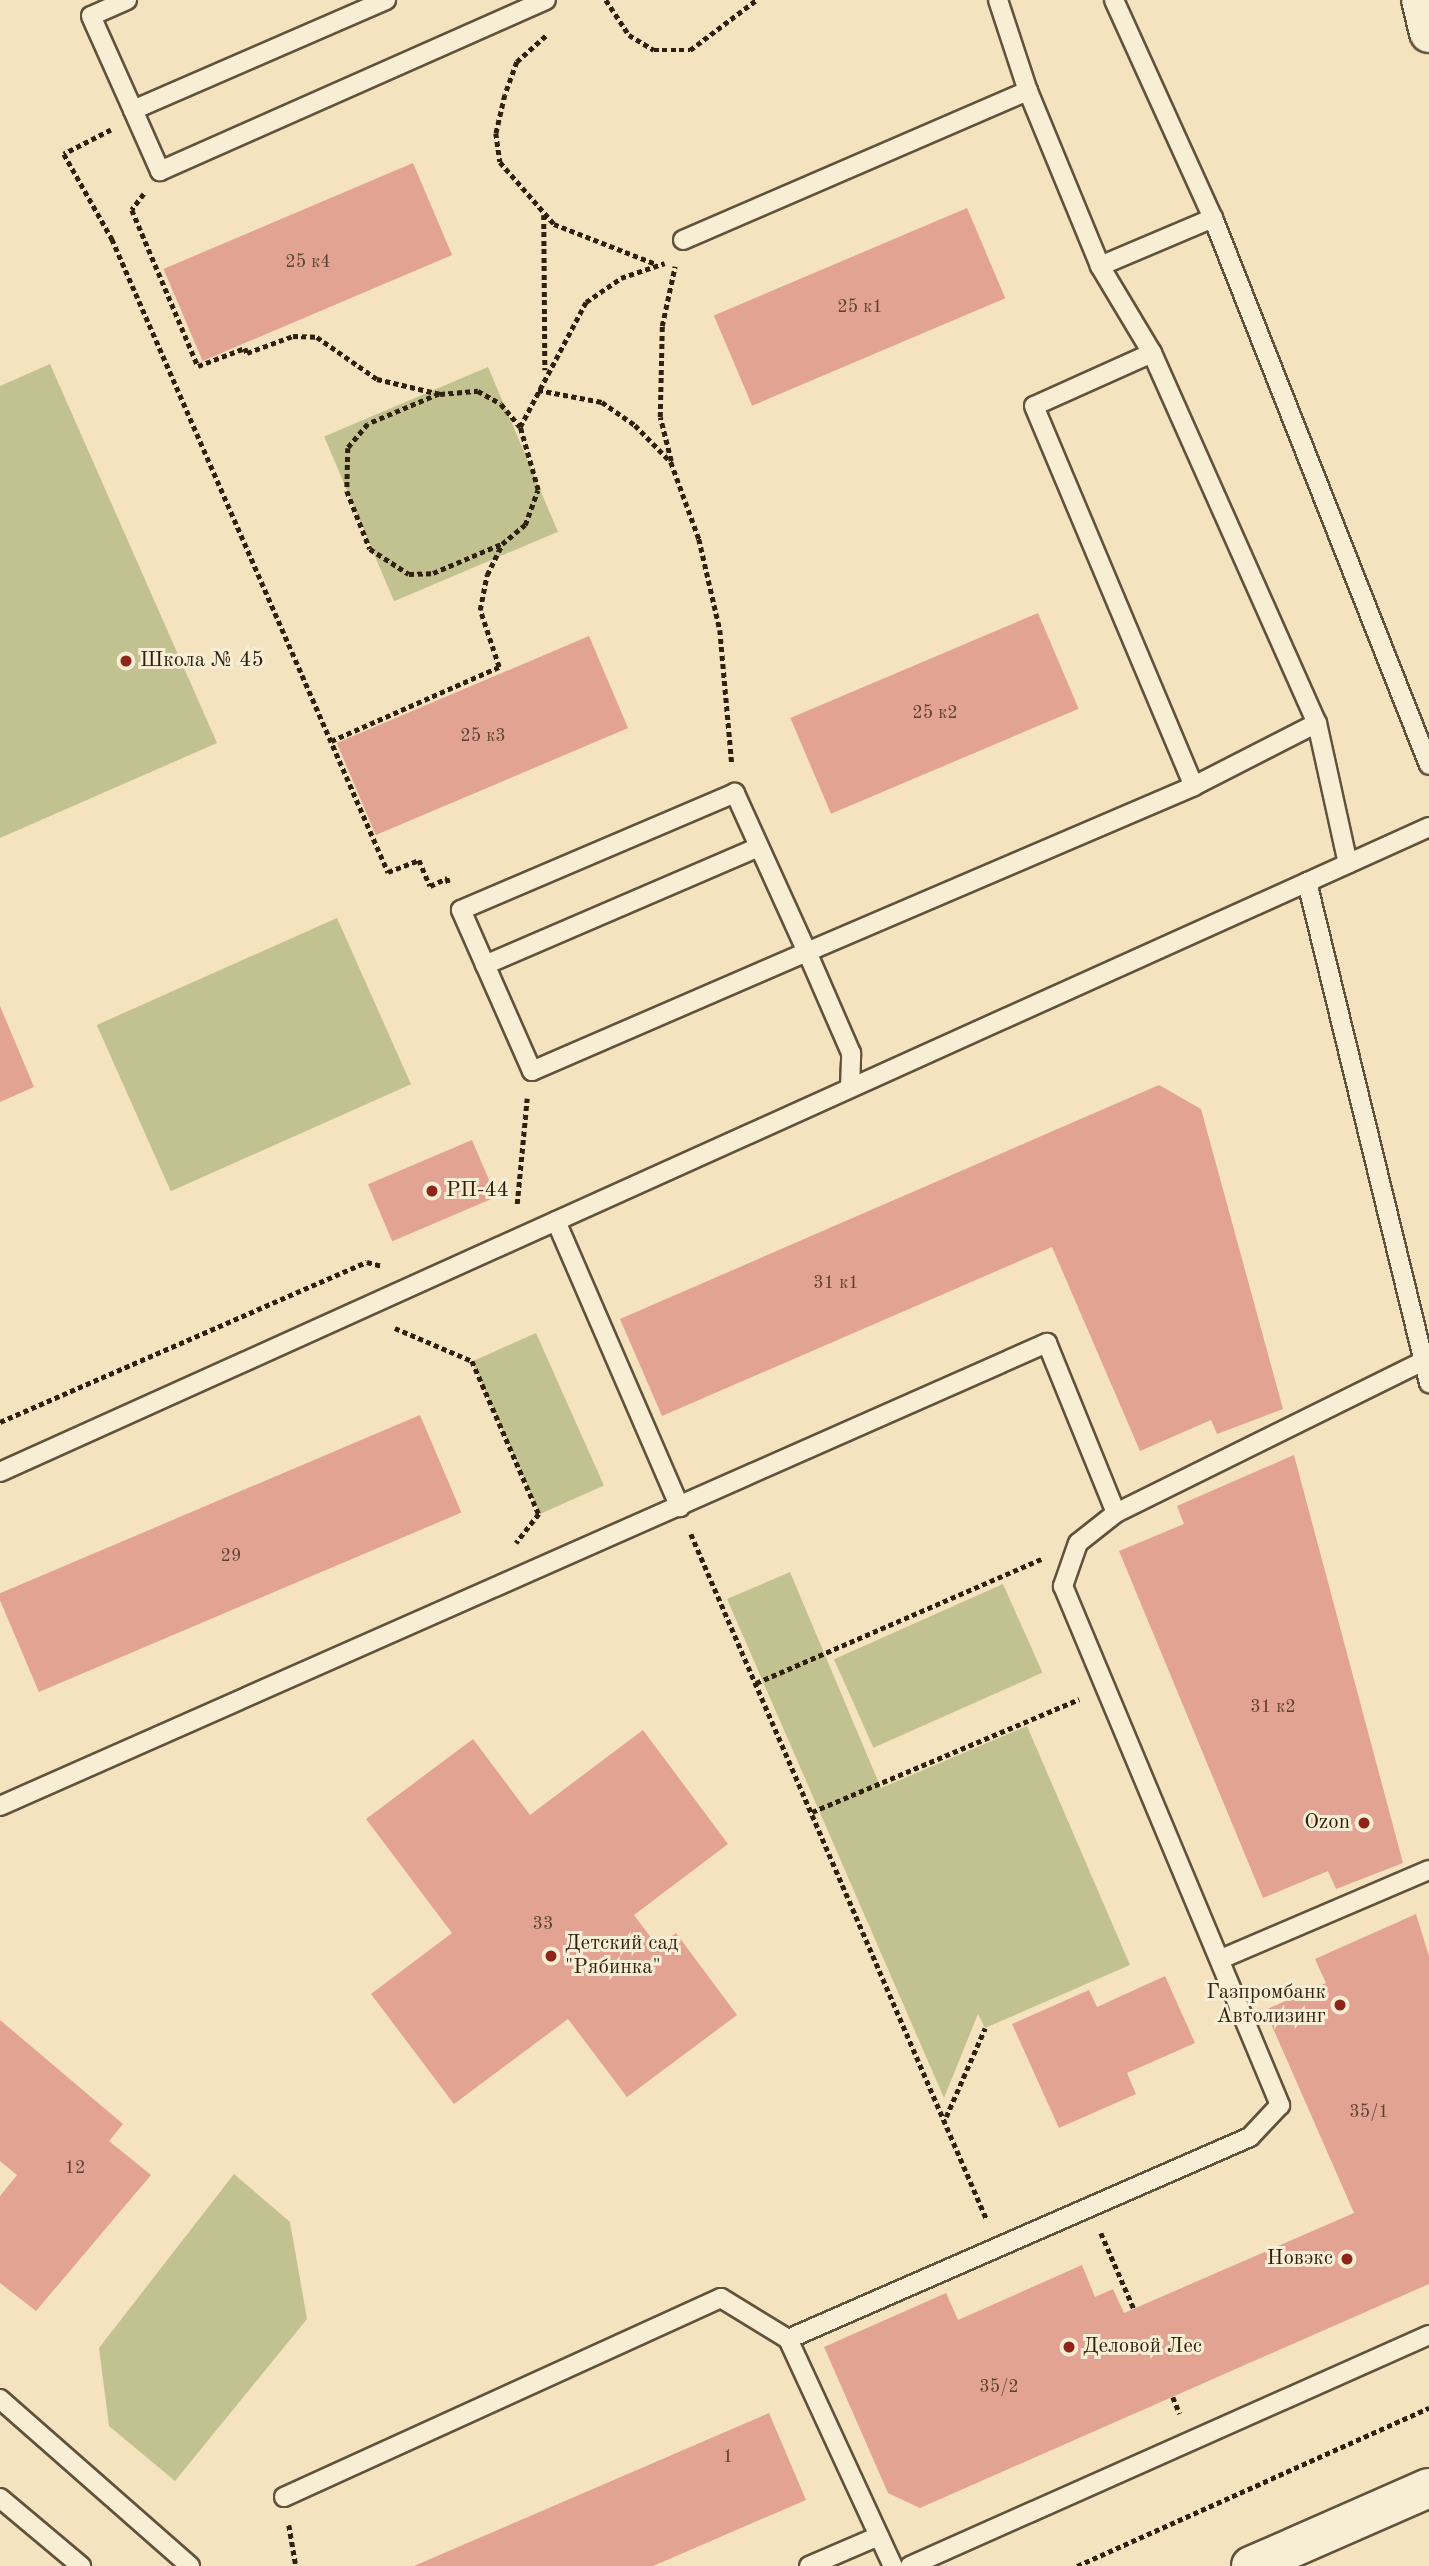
<!DOCTYPE html>
<html>
<head>
<meta charset="utf-8">
<style>
  body { margin:0 }
  #map { position:relative; width:1429px; height:2566px; overflow:hidden; background:#f5e3bf; font-family:"Old Standard TT",serif }
  div>[style] { position:absolute }
  [style*='--x'] { left:calc(var(--x)*1px); top:calc(var(--y)*1px); width:calc(var(--w)*1px); rotate:calc(var(--a)*1deg) }
  .green>* { inset:0; background:#c1c28f; transform-origin:0 0 }
  .building>* { inset:0; background:#e3a393; transform-origin:0 0 }
  .path>* { height:4.5px; margin-top:-2.25px; transform-origin:0; background:repeating-linear-gradient(90deg,#2f210f 0 5px,transparent 0 8.5px) }
  .roads { filter:drop-shadow(2px 0 #60523b) drop-shadow(-2px 0 #60523b) drop-shadow(0 2px #60523b) drop-shadow(0 -2px #60523b) }
  .service>* { height:18px; margin:-9px; padding:0 9px; transform-origin:9px; border-radius:9px; background:#f8edd5 }
  .secondary>* { height:38px; margin:-19px; padding:0 19px; transform-origin:19px; border-radius:19px; background:#f8edd5 }
  .dots>* { width:19px; height:19px; translate:-50% -50%; box-sizing:border-box; border:4px solid #f8edd5; border-radius:50% }
  span { translate:-50% -50%; white-space:nowrap; text-align:center; line-height:1.15; -webkit-text-stroke:6px #f8edd5; paint-order:stroke }
  .number-label { font-size:18px; color:#5c4230 }
  .number-label span { -webkit-text-stroke-width:0 }
  .poi-label { font-size:21px; color:#2f210f }
  .left { translate:0 -50%; text-align:left }
  .right { translate:-100% -50%; text-align:right }
</style>
</head>
<body>
<div id="map">
  <div class="green">
    <i style="clip-path:polygon(50px 364px,217px 743px,0 838px,0 386px)"></i>
    <i style="left:488px;top:367px;width:179px;height:178px;rotate:67deg"></i>
    <i style="left:337px;top:918px;width:182px;height:263px;rotate:66deg"></i>
    <i style="left:536px;top:1333px;width:167px;height:70px;rotate:66deg"></i>
    <i style="clip-path:polygon(790px 1572px,881px 1788px,1027px 1726px,1130px 1965px,985px 2028px,978px 2014px,944px 2098px,727px 1599px)"></i>
    <i style="left:1003px;top:1584px;width:97px;height:185px;rotate:66deg"></i>
    <i style="clip-path:polygon(234px 2174px,290px 2222px,307px 2319px,175px 2481px,109px 2426px,99px 2348px)"></i>
  </div>
  <div class="building">
    <i style="left:413px;top:163px;width:100px;height:271px;rotate:67deg"></i>
    <i style="left:967px;top:208px;width:98px;height:275px;rotate:67deg"></i>
    <i style="left:1038px;top:613px;width:104px;height:269px;rotate:67deg"></i>
    <i style="left:589px;top:636px;width:100px;height:274px;rotate:67deg"></i>
    <i style="clip-path:polygon(0 1006px,34px 1087px,0 1102px)"></i>
    <i style="clip-path:polygon(1159px 1085px,1201px 1109px,1283px 1409px,1217px 1434px,1211px 1420px,1140px 1451px,1052px 1247px,662px 1416px,620px 1319px)"></i>
    <i style="left:472px;top:1140px;width:62px;height:113px;rotate:67deg"></i>
    <i style="left:420px;top:1415px;width:106px;height:459px;rotate:67deg"></i>
    <i style="clip-path:polygon(1294px 1455px,1403px 1863px,1336px 1889px,1328px 1871px,1263px 1898px,1119px 1551px,1184px 1524px,1177px 1506px)"></i>
    <i style="clip-path:polygon(643px 1730px,728px 1844px,634px 1915px,658px 1947px,676px 1933px,737px 2015px,627px 2097px,568px 2019px,454px 2104px,371px 1994px,452px 1933px,366px 1819px,473px 1739px,530px 1815px)"></i>
    <i style="clip-path:polygon(1416px 1914px,1429px 1956px,1429px 2284px,920px 2508px,888px 2493px,824px 2347px,946px 2293px,958px 2320px,1082px 2265px,1095px 2297px,1113px 2289px,1124px 2313px,1354px 2213px,1265px 2010px,1326px 1983px,1315px 1959px)"></i>
    <i style="clip-path:polygon(1165px 1976px,1195px 2043px,1127px 2073px,1136px 2094px,1059px 2128px,1012px 2024px,1089px 1990px,1097px 2007px)"></i>
    <i style="clip-path:polygon(0 2020px,123px 2124px,109px 2141px,151px 2175px,36px 2311px,0 2283px,0 2196px,17px 2175px,0 2161px)"></i>
    <i style="clip-path:polygon(769px 2413px,806px 2500px,653px 2566px,414px 2566px)"></i>
  </div>
  <div class="path">
    <i style="--x:606;--y:0;--w:42;--a:56.7"></i>
    <i style="--x:629;--y:35;--w:29;--a:31"></i>
    <i style="--x:654;--y:50;--w:36;--a:0"></i>
    <i style="--x:690;--y:50;--w:83;--a:-37.1"></i>
    <i style="--x:546;--y:36;--w:39;--a:138"></i>
    <i style="--x:517;--y:62;--w:35;--a:110"></i>
    <i style="--x:505;--y:95;--w:39;--a:103"></i>
    <i style="--x:496;--y:133;--w:29;--a:82"></i>
    <i style="--x:500;--y:162;--w:82;--a:48.9"></i>
    <i style="--x:554;--y:224;--w:110;--a:21.4"></i>
    <i style="--x:111;--y:130;--w:53;--a:152.9"></i>
    <i style="--x:64;--y:154;--w:98;--a:60.5"></i>
    <i style="--x:112;--y:239;--w:691;--a:66.44"></i>
    <i style="--x:388;--y:872;--w:33;--a:-21"></i>
    <i style="--x:419;--y:860;--w:28;--a:67"></i>
    <i style="--x:430;--y:886;--w:19;--a:-25"></i>
    <i style="--x:447;--y:878;--w:6;--a:72"></i>
    <i style="--x:144;--y:194;--w:20;--a:127"></i>
    <i style="--x:132;--y:210;--w:169;--a:67.1"></i>
    <i style="--x:198;--y:366;--w:50;--a:-21"></i>
    <i style="--x:245;--y:348;--w:5;--a:68"></i>
    <i style="--x:247;--y:353;--w:49;--a:-20.3"></i>
    <i style="--x:293;--y:336;--w:24;--a:2"></i>
    <i style="--x:317;--y:337;--w:73;--a:35"></i>
    <i style="--x:377;--y:379;--w:65;--a:13.4"></i>
    <i style="--x:440;--y:394;--w:38;--a:-5"></i>
    <i style="--x:478;--y:391;--w:26;--a:29"></i>
    <i style="--x:501;--y:404;--w:30;--a:50"></i>
    <i style="--x:544;--y:215;--w:155;--a:89.6"></i>
    <i style="--x:538;--y:390;--w:65;--a:10.6"></i>
    <i style="--x:602;--y:402;--w:40;--a:34.9"></i>
    <i style="--x:635;--y:425;--w:52;--a:45.8"></i>
    <i style="--x:671;--y:462;--w:82;--a:70"></i>
    <i style="--x:699;--y:539;--w:93;--a:77"></i>
    <i style="--x:720;--y:630;--w:136;--a:84.9"></i>
    <i style="--x:439;--y:394;--w:77;--a:157.1"></i>
    <i style="--x:368;--y:424;--w:31;--a:130"></i>
    <i style="--x:348;--y:448;--w:43;--a:91.3"></i>
    <i style="--x:347;--y:491;--w:62;--a:68.4"></i>
    <i style="--x:370;--y:549;--w:46;--a:32.7"></i>
    <i style="--x:409;--y:574;--w:24;--a:-2"></i>
    <i style="--x:433;--y:573;--w:74;--a:-23.1"></i>
    <i style="--x:671;--y:461;--w:45;--a:-104"></i>
    <i style="--x:660;--y:417;--w:91;--a:-88.7"></i>
    <i style="--x:662;--y:326;--w:61;--a:-77.8"></i>
    <i style="--x:331;--y:741;--w:184;--a:-23.8"></i>
    <i style="--x:499;--y:667;--w:60;--a:-108.4"></i>
    <i style="--x:480;--y:610;--w:36;--a:-79"></i>
    <i style="--x:487;--y:575;--w:34;--a:-64"></i>
    <i style="--x:502;--y:544;--w:30;--a:-40"></i>
    <i style="--x:525;--y:525;--w:37;--a:-70"></i>
    <i style="--x:538;--y:490;--w:66;--a:-105.9"></i>
    <i style="--x:520;--y:427;--w:141;--a:-62.2"></i>
    <i style="--x:586;--y:302;--w:42;--a:-34.4"></i>
    <i style="--x:621;--y:278;--w:46;--a:-18.8"></i>
    <i style="--x:517;--y:1204;--w:106;--a:-84.6"></i>
    <i style="--x:395;--y:1328;--w:84;--a:23.2"></i>
    <i style="--x:472;--y:1361;--w:167;--a:66.4"></i>
    <i style="--x:539;--y:1514;--w:37;--a:128"></i>
    <i style="--x:0;--y:1422;--w:400;--a:-23.6"></i>
    <i style="--x:367;--y:1262;--w:16;--a:15"></i>
    <i style="--x:691;--y:1534;--w:747;--a:66.66"></i>
    <i style="--x:756;--y:1683;--w:311;--a:-23.5"></i>
    <i style="--x:812;--y:1812;--w:290;--a:-22.9"></i>
    <i style="--x:946;--y:2117;--w:97;--a:-66.3"></i>
    <i style="--x:1101;--y:2233;--w:83;--a:66.5"></i>
    <i style="--x:1173;--y:2397;--w:18;--a:68"></i>
    <i style="--x:289;--y:2525;--w:42;--a:80.3"></i>
    <i style="--x:1077;--y:2566;--w:386;--a:-24.2"></i>
  </div>
  <div class="roads">
    <div class="service">
      <i style="--x:127;--y:0;--w:39;--a:156"></i>
      <i style="--x:91;--y:16;--w:103;--a:65.9"></i>
      <i style="--x:133;--y:110;--w:276;--a:-23.5"></i>
      <i style="--x:998;--y:0;--w:96;--a:71.8"></i>
      <i style="--x:1028;--y:91;--w:189;--a:67.6"></i>
      <i style="--x:1100;--y:266;--w:101;--a:59.1"></i>
      <i style="--x:1152;--y:353;--w:405;--a:66"></i>
      <i style="--x:1317;--y:723;--w:144;--a:77.6"></i>
      <i style="--x:1114;--y:0;--w:239;--a:65.6"></i>
      <i style="--x:1213;--y:218;--w:588;--a:68.45"></i>
      <i style="--x:133;--y:110;--w:67;--a:66.1"></i>
      <i style="--x:160;--y:171;--w:422;--a:-23.9"></i>
      <i style="--x:683;--y:240;--w:376;--a:-23.4"></i>
      <i style="--x:1100;--y:266;--w:123;--a:-23"></i>
      <i style="--x:1152;--y:353;--w:129;--a:155.8"></i>
      <i style="--x:1034;--y:406;--w:412;--a:67.2"></i>
      <i style="--x:1307;--y:882;--w:516;--a:76.31"></i>
      <i style="--x:485;--y:965;--w:298;--a:-23.3"></i>
      <i style="--x:850;--y:1088;--w:35;--a:-88"></i>
      <i style="--x:851;--y:1053;--w:110;--a:-113.5"></i>
      <i style="--x:807;--y:952;--w:175;--a:-114.4"></i>
      <i style="--x:735;--y:793;--w:298;--a:156.9"></i>
      <i style="--x:461;--y:910;--w:176;--a:66.2"></i>
      <i style="--x:532;--y:1071;--w:300;--a:-23.4"></i>
      <i style="--x:807;--y:952;--w:421;--a:-23.2"></i>
      <i style="--x:1194;--y:786;--w:138;--a:-27.1"></i>
      <i style="--x:556;--y:1221;--w:312;--a:66.6"></i>
      <i style="--x:0;--y:1472;--w:1568;--a:-24.29"></i>
      <i style="--x:1116;--y:1513;--w:343;--a:-26.3"></i>
      <i style="--x:0;--y:1806;--w:1145;--a:-23.86"></i>
      <i style="--x:1047;--y:1343;--w:183;--a:67.9"></i>
      <i style="--x:1116;--y:1513;--w:48;--a:141.7"></i>
      <i style="--x:1078;--y:1543;--w:46;--a:109.2"></i>
      <i style="--x:1063;--y:1586;--w:563;--a:67.31"></i>
      <i style="--x:1280;--y:2105;--w:44;--a:133.2"></i>
      <i style="--x:1250;--y:2137;--w:504;--a:156.38"></i>
      <i style="--x:788;--y:2339;--w:250;--a:65.2"></i>
      <i style="--x:1221;--y:1959;--w:226;--a:-23.2"></i>
      <i style="--x:0;--y:2399;--w:253;--a:41.3"></i>
      <i style="--x:284;--y:2497;--w:480;--a:-24.5"></i>
      <i style="--x:721;--y:2298;--w:79;--a:31.5"></i>
      <i style="--x:0;--y:2498;--w:106;--a:40"></i>
      <i style="--x:809;--y:2566;--w:76;--a:-23.2"></i>
      <i style="--x:910;--y:2566;--w:568;--a:-23.99"></i>
    </div>
    <div class="secondary">
      <i style="--x:1421;--y:0;--w:34;--a:76"></i>
      <i style="--x:1251;--y:2566;--w:194;--a:-23.7"></i>
    </div>
  </div>
  <div class="dots">
    <i style="left:126px;top:661px;background:#8f2418"></i>
    <i style="left:432px;top:1191px;background:#8f2418"></i>
    <i style="left:1364px;top:1823px;background:#8f2418"></i>
    <i style="left:551px;top:1956px;background:#8f2418"></i>
    <i style="left:1340px;top:2005px;background:#8f2418"></i>
    <i style="left:1347px;top:2259px;background:#8f2418"></i>
    <i style="left:1069px;top:2347px;background:#8f2418"></i>
  </div>
  <div class="number-label">
    <span style="left:308px;top:262px">25 к4</span>
    <span style="left:860px;top:307px">25 к1</span>
    <span style="left:935px;top:713px">25 к2</span>
    <span style="left:483px;top:736px">25 к3</span>
    <span style="left:836px;top:1283px">31 к1</span>
    <span style="left:231px;top:1556px">29</span>
    <span style="left:1273px;top:1707px">31 к2</span>
    <span style="left:543px;top:1924px">33</span>
    <span style="left:1369px;top:2112px">35/1</span>
    <span style="left:75px;top:2168px">12</span>
    <span style="left:999px;top:2387px">35/2</span>
    <span style="left:728px;top:2457px">1</span>
  </div>
  <div class="poi-label">
    <span class="left" style="left:140px;top:661px">Школа № 45</span>
    <span class="left" style="left:446px;top:1191px">РП-44</span>
    <span class="right" style="left:1350px;top:1823px">Ozon</span>
    <span class="left" style="left:565px;top:1956px">Детский сад<br>"Рябинка"</span>
    <span class="right" style="left:1326px;top:2005px">Газпромбанк<br>Автолизинг</span>
    <span class="right" style="left:1333px;top:2259px">Новэкс</span>
    <span class="left" style="left:1083px;top:2347px">Деловой Лес</span>
  </div>
</div>
</body>
</html>
